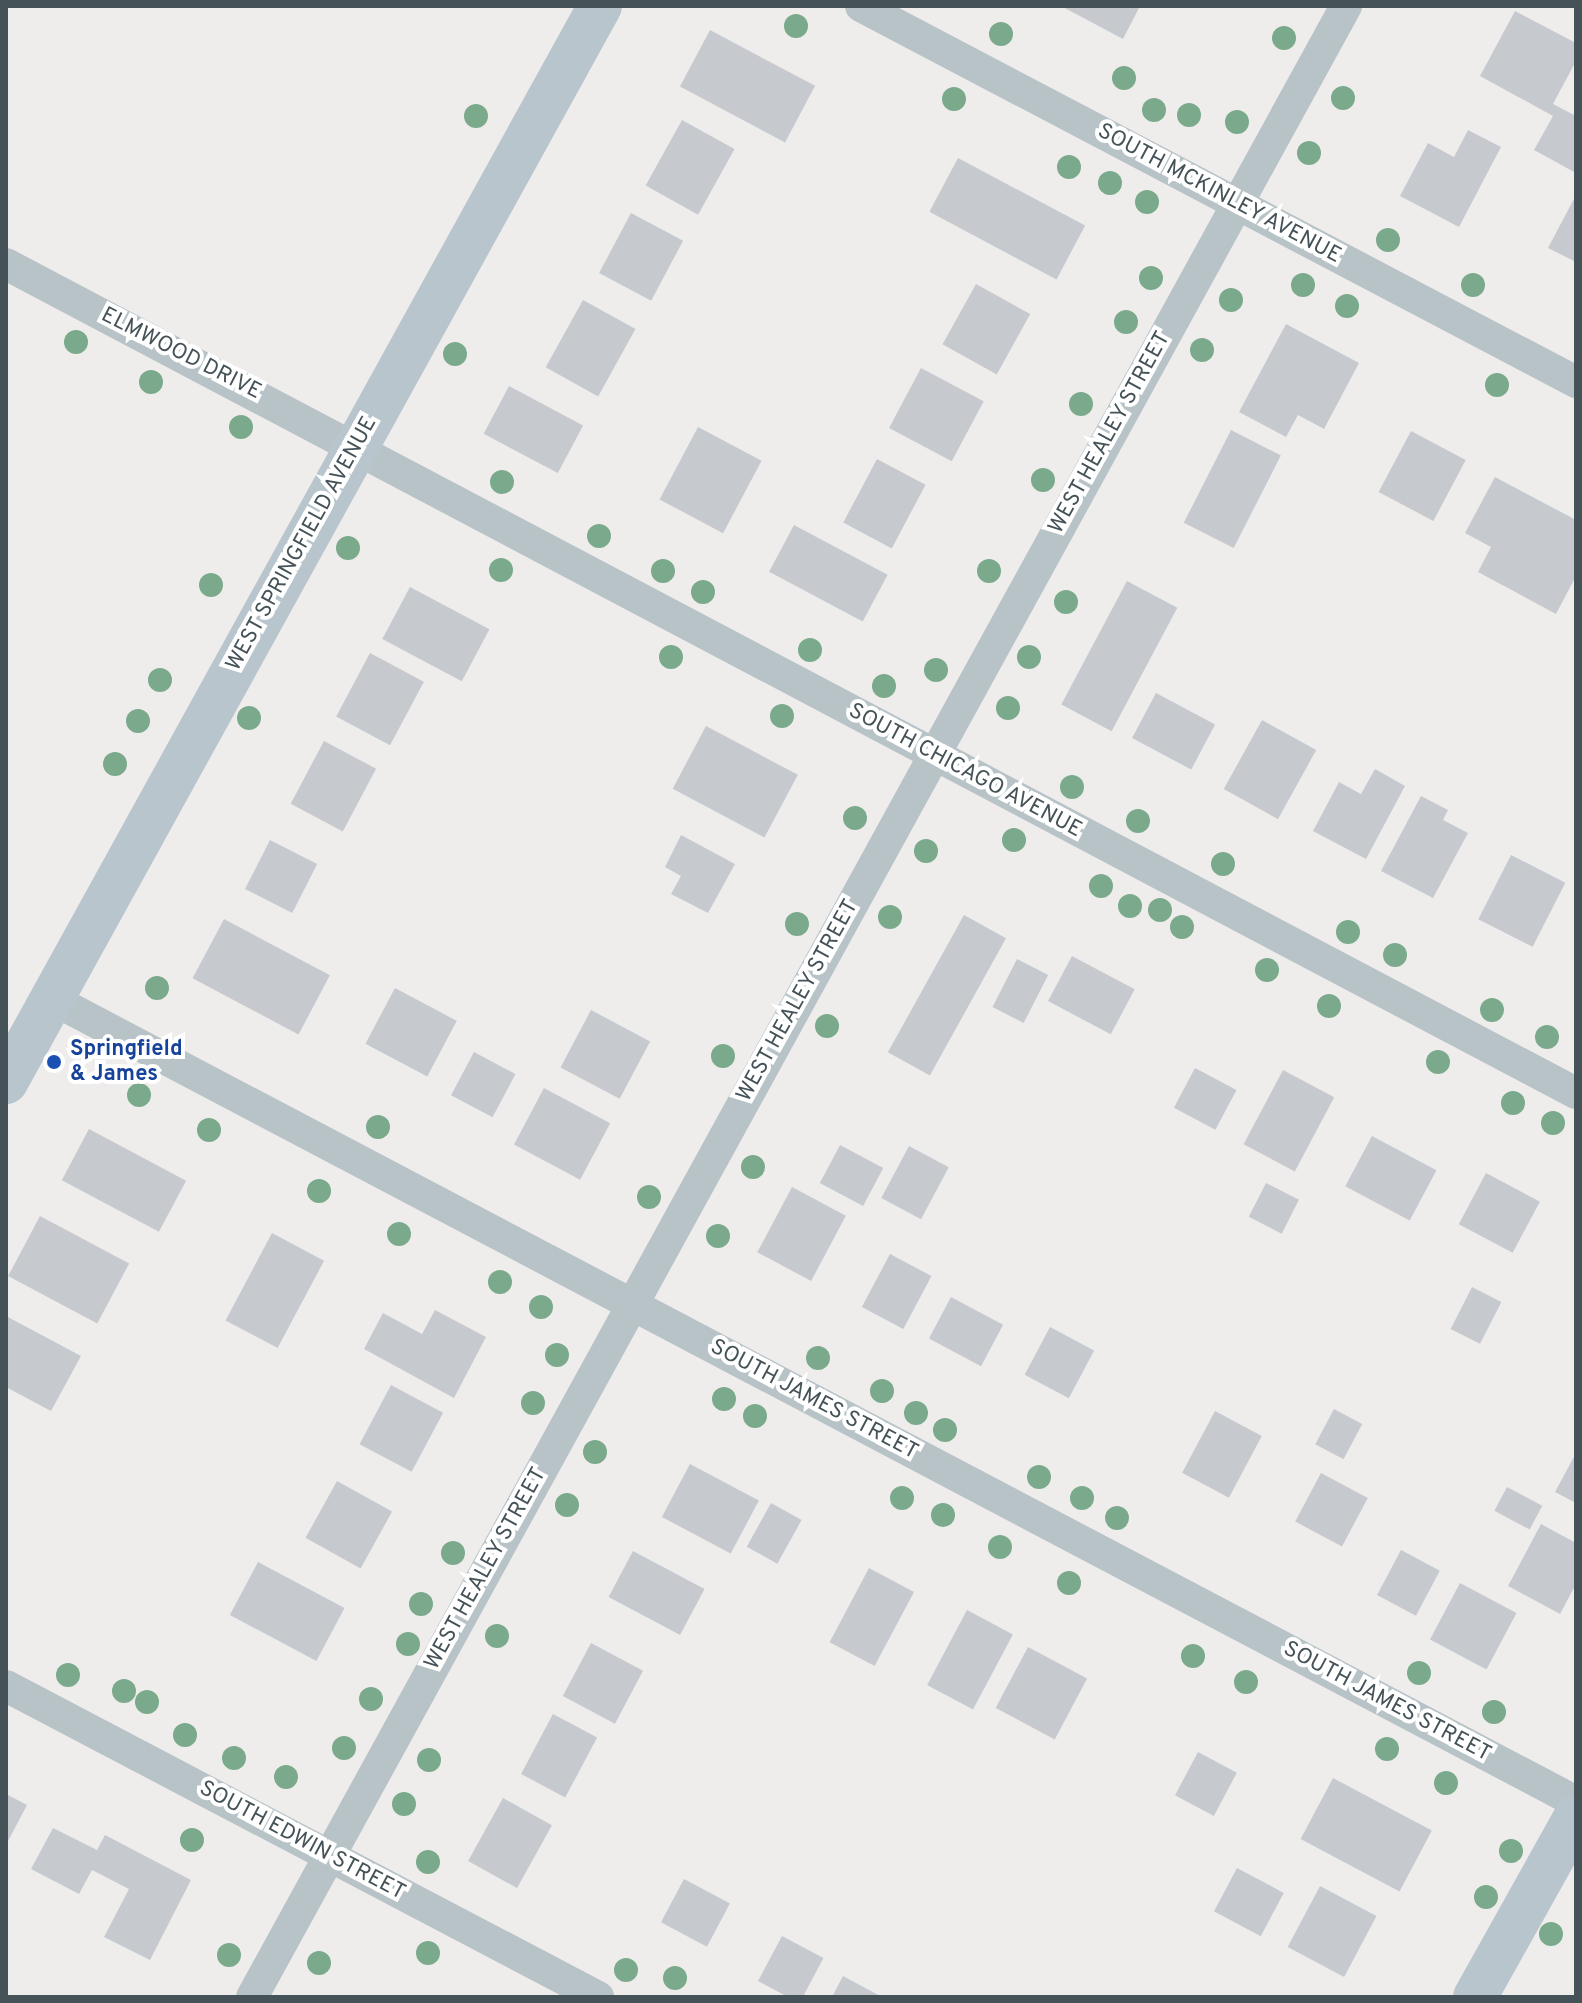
<!DOCTYPE html>
<html>
<head>
<meta charset="utf-8">
<style>
  body { margin:0 }
  #map { position:relative; width:1582px; height:2003px; overflow:hidden; background:#efecec; font-family:Overpass,sans-serif }
  div>[style] { position:absolute }
  [style*='--x'] { left:calc(var(--x)*1px); top:calc(var(--y)*1px); width:calc(var(--w)*1px); rotate:calc(var(--a)*1deg) }
  .building>* { inset:0; background:#c6cacf; transform-origin:0 0 }
  .street>* { height:32px; margin:-16px; padding:0 16px; transform-origin:16px; border-radius:16px; background:#b8c3c8 }
  .secondary>* { height:44px; margin:-22px; padding:0 22px; transform-origin:22px; border-radius:22px; background:#b8c5cd }
  .trees>* { width:24px; height:24px; margin:-12px; border-radius:50%; background:#7aaa8b }
  .dots>* { width:22px; height:22px; translate:-50% -50%; box-sizing:border-box; border:4px solid #fff; border-radius:50% }
  span { translate:-50% -50%; white-space:nowrap; text-align:center; line-height:1.15; -webkit-text-stroke:8px #fff; paint-order:stroke }
  .street-label { font-size:22px; color:#455258 }
  .transit-label { font-size:22px; color:#164399; font-weight:700 }
  .left { translate:0 -50%; text-align:left }
  .frame { position:absolute; inset:0; border:8px solid #455258; pointer-events:none }
</style>
</head>
<body>
<div id="map">
  <div class="building">
    <i style="clip-path:polygon(1061px 6px,1140px 6px,1123px 39px)"></i>
    <i style="clip-path:polygon(1515px 11px,1576px 43px,1576px 61px,1553px 104px,1576px 116px,1576px 173px,1534px 150px,1553px 116px,1480px 76px)"></i>
    <i style="left:710px;top:30px;width:119px;height:64px;rotate:28deg"></i>
    <i style="left:682px;top:120px;width:60px;height:75px;rotate:29deg"></i>
    <i style="clip-path:polygon(1468px 130px,1501px 147px,1459px 227px,1400px 196px,1428px 143px,1454px 157px)"></i>
    <i style="left:958px;top:158px;width:144px;height:61px;rotate:28deg"></i>
    <i style="clip-path:polygon(1576px 195px,1576px 262px,1548px 248px)"></i>
    <i style="left:631px;top:213px;width:59px;height:68px;rotate:28deg"></i>
    <i style="left:976px;top:284px;width:62px;height:69px;rotate:29deg"></i>
    <i style="left:583px;top:300px;width:60px;height:77px;rotate:29deg"></i>
    <i style="clip-path:polygon(1286px 324px,1359px 363px,1324px 429px,1298px 415px,1286px 437px,1239px 412px)"></i>
    <i style="left:921px;top:368px;width:71px;height:68px;rotate:28deg"></i>
    <i style="left:509px;top:386px;width:84px;height:54px;rotate:28deg"></i>
    <i style="left:698px;top:427px;width:72px;height:82px;rotate:28deg"></i>
    <i style="left:1231px;top:430px;width:56px;height:104px;rotate:27deg"></i>
    <i style="left:1411px;top:431px;width:62px;height:69px;rotate:28deg"></i>
    <i style="left:877px;top:459px;width:55px;height:72px;rotate:28deg"></i>
    <i style="clip-path:polygon(1495px 477px,1576px 520px,1576px 576px,1556px 614px,1478px 572px,1491px 547px,1465px 533px)"></i>
    <i style="left:794px;top:525px;width:106px;height:53px;rotate:28deg"></i>
    <i style="left:1127px;top:581px;width:57px;height:140px;rotate:28deg"></i>
    <i style="left:410px;top:587px;width:90px;height:59px;rotate:28deg"></i>
    <i style="left:370px;top:653px;width:61px;height:72px;rotate:28deg"></i>
    <i style="left:1156px;top:693px;width:67px;height:51px;rotate:28deg"></i>
    <i style="left:1262px;top:720px;width:62px;height:79px;rotate:29deg"></i>
    <i style="left:706px;top:726px;width:104px;height:71px;rotate:28deg"></i>
    <i style="left:324px;top:741px;width:59px;height:71px;rotate:28deg"></i>
    <i style="clip-path:polygon(1375px 769px,1405px 786px,1366px 859px,1313px 831px,1339px 782px,1361px 794px)"></i>
    <i style="clip-path:polygon(1421px 796px,1448px 810px,1443px 820px,1468px 833px,1433px 898px,1381px 871px)"></i>
    <i style="clip-path:polygon(681px 835px,735px 864px,708px 913px,671px 894px,681px 876px,665px 867px)"></i>
    <i style="left:270px;top:840px;width:53px;height:55px;rotate:27deg"></i>
    <i style="left:1511px;top:855px;width:61px;height:72px;rotate:27deg"></i>
    <i style="left:964px;top:915px;width:48px;height:157px;rotate:29deg"></i>
    <i style="left:224px;top:919px;width:120px;height:67px;rotate:28deg"></i>
    <i style="left:1072px;top:956px;width:71px;height:51px;rotate:28deg"></i>
    <i style="left:1017px;top:959px;width:35px;height:54px;rotate:27deg"></i>
    <i style="left:395px;top:988px;width:70px;height:63px;rotate:28deg"></i>
    <i style="left:591px;top:1010px;width:67px;height:65px;rotate:28deg"></i>
    <i style="left:474px;top:1052px;width:47px;height:49px;rotate:28deg"></i>
    <i style="left:1195px;top:1068px;width:47px;height:45px;rotate:28deg"></i>
    <i style="left:1283px;top:1070px;width:58px;height:84px;rotate:28deg"></i>
    <i style="left:544px;top:1088px;width:75px;height:64px;rotate:28deg"></i>
    <i style="left:89px;top:1129px;width:110px;height:58px;rotate:28deg"></i>
    <i style="left:1372px;top:1136px;width:73px;height:57px;rotate:28deg"></i>
    <i style="left:840px;top:1145px;width:49px;height:43px;rotate:28deg"></i>
    <i style="left:909px;top:1146px;width:45px;height:59px;rotate:28deg"></i>
    <i style="left:1486px;top:1173px;width:61px;height:58px;rotate:28deg"></i>
    <i style="left:1266px;top:1183px;width:37px;height:38px;rotate:27deg"></i>
    <i style="left:792px;top:1187px;width:61px;height:74px;rotate:28deg"></i>
    <i style="left:40px;top:1216px;width:101px;height:68px;rotate:28deg"></i>
    <i style="left:272px;top:1233px;width:59px;height:99px;rotate:28deg"></i>
    <i style="left:890px;top:1254px;width:47px;height:60px;rotate:28deg"></i>
    <i style="left:1472px;top:1287px;width:33px;height:47px;rotate:27deg"></i>
    <i style="left:951px;top:1297px;width:59px;height:47px;rotate:28deg"></i>
    <i style="clip-path:polygon(435px 1310px,486px 1337px,454px 1398px,364px 1349px,383px 1313px,422px 1334px)"></i>
    <i style="clip-path:polygon(6px 1316px,81px 1356px,51px 1411px,6px 1387px)"></i>
    <i style="left:1050px;top:1327px;width:50px;height:54px;rotate:28deg"></i>
    <i style="left:391px;top:1385px;width:59px;height:67px;rotate:28deg"></i>
    <i style="left:1334px;top:1409px;width:32px;height:40px;rotate:28deg"></i>
    <i style="left:1215px;top:1411px;width:53px;height:70px;rotate:28deg"></i>
    <i style="clip-path:polygon(1576px 1453px,1576px 1503px,1555px 1492px)"></i>
    <i style="left:690px;top:1464px;width:78px;height:60px;rotate:28deg"></i>
    <i style="left:1321px;top:1473px;width:53px;height:55px;rotate:28deg"></i>
    <i style="left:337px;top:1481px;width:63px;height:65px;rotate:29deg"></i>
    <i style="left:1507px;top:1487px;width:40px;height:27px;rotate:28deg"></i>
    <i style="left:771px;top:1503px;width:35px;height:50px;rotate:29deg"></i>
    <i style="clip-path:polygon(1541px 1524px,1576px 1543px,1576px 1584px,1560px 1614px,1508px 1586px)"></i>
    <i style="left:1401px;top:1550px;width:44px;height:51px;rotate:28deg"></i>
    <i style="left:633px;top:1551px;width:81px;height:52px;rotate:28deg"></i>
    <i style="left:258px;top:1562px;width:98px;height:60px;rotate:28deg"></i>
    <i style="left:869px;top:1568px;width:51px;height:84px;rotate:28deg"></i>
    <i style="left:1460px;top:1583px;width:64px;height:64px;rotate:28deg"></i>
    <i style="left:967px;top:1610px;width:52px;height:85px;rotate:28deg"></i>
    <i style="left:591px;top:1643px;width:59px;height:60px;rotate:28deg"></i>
    <i style="left:1028px;top:1647px;width:67px;height:69px;rotate:28deg"></i>
    <i style="left:553px;top:1714px;width:50px;height:68px;rotate:28deg"></i>
    <i style="left:1198px;top:1752px;width:44px;height:49px;rotate:28deg"></i>
    <i style="left:1333px;top:1778px;width:112px;height:69px;rotate:28deg"></i>
    <i style="clip-path:polygon(6px 1794px,27px 1805px,6px 1845px)"></i>
    <i style="left:503px;top:1798px;width:56px;height:72px;rotate:29deg"></i>
    <i style="clip-path:polygon(53px 1828px,97px 1850px,105px 1835px,191px 1880px,150px 1960px,104px 1937px,129px 1889px,92px 1870px,79px 1894px,31px 1869px)"></i>
    <i style="left:1237px;top:1868px;width:53px;height:49px;rotate:28deg"></i>
    <i style="left:684px;top:1879px;width:52px;height:49px;rotate:28deg"></i>
    <i style="left:1320px;top:1886px;width:64px;height:69px;rotate:28deg"></i>
    <i style="left:782px;top:1936px;width:47px;height:51px;rotate:28deg"></i>
    <i style="clip-path:polygon(843px 1976px,882px 1997px,832px 1997px)"></i>
  </div>
  <div class="street">
    <i style="--x:861;--y:6;--w:808;--a:27.74"></i>
    <i style="--x:6;--y:264;--w:1775;--a:27.84"></i>
    <i style="--x:52;--y:999;--w:1723;--a:27.78"></i>
    <i style="--x:6;--y:1686;--w:669;--a:27.71"></i>
    <i style="--x:252;--y:1997;--w:2272;--a:-61.21"></i>
  </div>
  <div class="secondary">
    <i style="--x:6;--y:1082;--w:1229;--a:-61.1"></i>
    <i style="--x:1475;--y:1997;--w:207;--a:-60.8"></i>
  </div>
  <div class="trees">
    <i style="left:796px;top:26px"></i>
    <i style="left:1001px;top:34px"></i>
    <i style="left:1284px;top:38px"></i>
    <i style="left:1124px;top:78px"></i>
    <i style="left:1343px;top:98px"></i>
    <i style="left:954px;top:99px"></i>
    <i style="left:1154px;top:110px"></i>
    <i style="left:1189px;top:115px"></i>
    <i style="left:476px;top:116px"></i>
    <i style="left:1237px;top:122px"></i>
    <i style="left:1309px;top:153px"></i>
    <i style="left:1069px;top:167px"></i>
    <i style="left:1110px;top:183px"></i>
    <i style="left:1147px;top:202px"></i>
    <i style="left:1388px;top:240px"></i>
    <i style="left:1151px;top:278px"></i>
    <i style="left:1303px;top:285px"></i>
    <i style="left:1473px;top:285px"></i>
    <i style="left:1231px;top:300px"></i>
    <i style="left:1347px;top:306px"></i>
    <i style="left:1126px;top:322px"></i>
    <i style="left:76px;top:342px"></i>
    <i style="left:1202px;top:350px"></i>
    <i style="left:455px;top:354px"></i>
    <i style="left:151px;top:382px"></i>
    <i style="left:1497px;top:385px"></i>
    <i style="left:1081px;top:404px"></i>
    <i style="left:241px;top:427px"></i>
    <i style="left:1043px;top:480px"></i>
    <i style="left:502px;top:482px"></i>
    <i style="left:599px;top:536px"></i>
    <i style="left:348px;top:548px"></i>
    <i style="left:501px;top:570px"></i>
    <i style="left:663px;top:571px"></i>
    <i style="left:989px;top:571px"></i>
    <i style="left:211px;top:585px"></i>
    <i style="left:703px;top:592px"></i>
    <i style="left:1066px;top:602px"></i>
    <i style="left:810px;top:650px"></i>
    <i style="left:671px;top:657px"></i>
    <i style="left:1029px;top:657px"></i>
    <i style="left:936px;top:670px"></i>
    <i style="left:160px;top:680px"></i>
    <i style="left:884px;top:686px"></i>
    <i style="left:1008px;top:708px"></i>
    <i style="left:782px;top:716px"></i>
    <i style="left:249px;top:718px"></i>
    <i style="left:138px;top:721px"></i>
    <i style="left:115px;top:764px"></i>
    <i style="left:1072px;top:787px"></i>
    <i style="left:855px;top:818px"></i>
    <i style="left:1138px;top:821px"></i>
    <i style="left:1014px;top:840px"></i>
    <i style="left:926px;top:851px"></i>
    <i style="left:1223px;top:864px"></i>
    <i style="left:1101px;top:886px"></i>
    <i style="left:1130px;top:906px"></i>
    <i style="left:1160px;top:910px"></i>
    <i style="left:890px;top:917px"></i>
    <i style="left:797px;top:924px"></i>
    <i style="left:1182px;top:927px"></i>
    <i style="left:1348px;top:932px"></i>
    <i style="left:1395px;top:955px"></i>
    <i style="left:1267px;top:970px"></i>
    <i style="left:157px;top:988px"></i>
    <i style="left:1329px;top:1006px"></i>
    <i style="left:1492px;top:1010px"></i>
    <i style="left:827px;top:1026px"></i>
    <i style="left:1547px;top:1037px"></i>
    <i style="left:723px;top:1056px"></i>
    <i style="left:1438px;top:1062px"></i>
    <i style="left:139px;top:1095px"></i>
    <i style="left:1513px;top:1103px"></i>
    <i style="left:1553px;top:1123px"></i>
    <i style="left:378px;top:1127px"></i>
    <i style="left:209px;top:1130px"></i>
    <i style="left:753px;top:1167px"></i>
    <i style="left:319px;top:1191px"></i>
    <i style="left:649px;top:1197px"></i>
    <i style="left:399px;top:1234px"></i>
    <i style="left:718px;top:1236px"></i>
    <i style="left:500px;top:1282px"></i>
    <i style="left:541px;top:1307px"></i>
    <i style="left:557px;top:1355px"></i>
    <i style="left:818px;top:1358px"></i>
    <i style="left:882px;top:1391px"></i>
    <i style="left:724px;top:1399px"></i>
    <i style="left:533px;top:1403px"></i>
    <i style="left:916px;top:1413px"></i>
    <i style="left:755px;top:1416px"></i>
    <i style="left:945px;top:1430px"></i>
    <i style="left:595px;top:1452px"></i>
    <i style="left:1039px;top:1477px"></i>
    <i style="left:902px;top:1498px"></i>
    <i style="left:1082px;top:1498px"></i>
    <i style="left:567px;top:1505px"></i>
    <i style="left:943px;top:1515px"></i>
    <i style="left:1117px;top:1518px"></i>
    <i style="left:1000px;top:1547px"></i>
    <i style="left:453px;top:1553px"></i>
    <i style="left:1069px;top:1583px"></i>
    <i style="left:421px;top:1604px"></i>
    <i style="left:497px;top:1636px"></i>
    <i style="left:408px;top:1644px"></i>
    <i style="left:1193px;top:1656px"></i>
    <i style="left:1419px;top:1673px"></i>
    <i style="left:68px;top:1675px"></i>
    <i style="left:1246px;top:1682px"></i>
    <i style="left:124px;top:1691px"></i>
    <i style="left:371px;top:1699px"></i>
    <i style="left:147px;top:1702px"></i>
    <i style="left:1494px;top:1712px"></i>
    <i style="left:185px;top:1735px"></i>
    <i style="left:344px;top:1748px"></i>
    <i style="left:1387px;top:1749px"></i>
    <i style="left:234px;top:1758px"></i>
    <i style="left:429px;top:1760px"></i>
    <i style="left:286px;top:1777px"></i>
    <i style="left:1446px;top:1783px"></i>
    <i style="left:404px;top:1804px"></i>
    <i style="left:192px;top:1840px"></i>
    <i style="left:1511px;top:1851px"></i>
    <i style="left:428px;top:1862px"></i>
    <i style="left:1486px;top:1897px"></i>
    <i style="left:1551px;top:1934px"></i>
    <i style="left:428px;top:1953px"></i>
    <i style="left:229px;top:1955px"></i>
    <i style="left:319px;top:1963px"></i>
    <i style="left:626px;top:1970px"></i>
    <i style="left:675px;top:1978px"></i>
  </div>
  <div class="dots">
    <i style="left:54px;top:1062px;background:#1a4fb4"></i>
  </div>
  <div class="street-label">
    <span style="left:1219px;top:194px;rotate:28deg">SOUTH MCKINLEY AVENUE</span>
    <span style="left:181px;top:354px;rotate:27deg">ELMWOOD DRIVE</span>
    <span style="left:1110px;top:433px;rotate:-61deg">WEST HEALEY STREET</span>
    <span style="left:302px;top:544px;rotate:-61deg">WEST SPRINGFIELD AVENUE</span>
    <span style="left:965px;top:771px;rotate:28deg">SOUTH CHICAGO AVENUE</span>
    <span style="left:798px;top:1001px;rotate:-61deg">WEST HEALEY STREET</span>
    <span style="left:814px;top:1400px;rotate:28deg">SOUTH JAMES STREET</span>
    <span style="left:486px;top:1569px;rotate:-61deg">WEST HEALEY STREET</span>
    <span style="left:1387px;top:1702px;rotate:28deg">SOUTH JAMES STREET</span>
    <span style="left:302px;top:1841px;rotate:28deg">SOUTH EDWIN STREET</span>
  </div>
  <div class="transit-label">
    <span class="left" style="left:70px;top:1062px">Springfield<br>&amp; James</span>
  </div>
  <div class="frame"></div>
</div>
</body>
</html>
